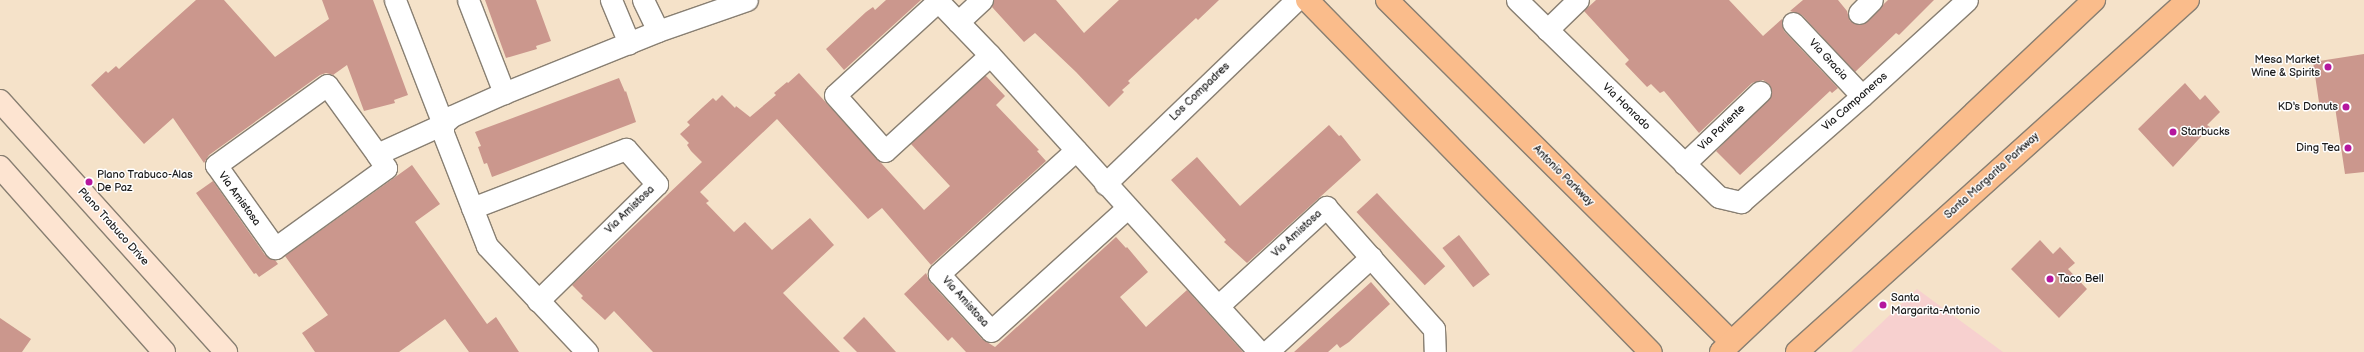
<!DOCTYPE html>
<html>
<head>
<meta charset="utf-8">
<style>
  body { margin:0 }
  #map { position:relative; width:2364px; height:352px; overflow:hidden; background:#f5e2c9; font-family:"Balsamiq Sans",sans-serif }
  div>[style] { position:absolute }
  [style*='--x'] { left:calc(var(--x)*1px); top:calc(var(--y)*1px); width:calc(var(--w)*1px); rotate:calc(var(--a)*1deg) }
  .built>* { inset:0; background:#f7d0cf }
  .building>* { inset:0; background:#cb978d; transform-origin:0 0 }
  .roads { filter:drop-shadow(1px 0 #887f72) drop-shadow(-1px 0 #887f72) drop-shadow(0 1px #887f72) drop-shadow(0 -1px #887f72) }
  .minor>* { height:21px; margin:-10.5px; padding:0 10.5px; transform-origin:10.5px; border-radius:10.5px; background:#fff }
  .secondary>* { height:22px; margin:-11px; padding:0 11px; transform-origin:11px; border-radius:11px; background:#fde4d1 }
  .primary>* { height:22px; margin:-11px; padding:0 11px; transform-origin:11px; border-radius:11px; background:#fabc8b }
  .dots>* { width:11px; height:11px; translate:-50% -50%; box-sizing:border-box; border:2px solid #fff; border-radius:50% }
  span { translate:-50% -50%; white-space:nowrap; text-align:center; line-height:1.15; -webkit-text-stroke:3px #fff; paint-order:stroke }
  .street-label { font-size:11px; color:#1c1c1c }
  .poi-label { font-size:11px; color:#1c1c1c }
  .right { translate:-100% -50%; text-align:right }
  .left { translate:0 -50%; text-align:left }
</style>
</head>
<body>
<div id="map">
  <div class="built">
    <i style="clip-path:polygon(1917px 289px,2003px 352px,1851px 352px)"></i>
  </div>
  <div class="building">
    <i style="clip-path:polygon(196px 0,224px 0,275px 57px,329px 19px,322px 0,373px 0,408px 95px,394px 100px,395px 103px,364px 111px,347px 65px,333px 75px,326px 73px,320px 75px,209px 155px,204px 163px,173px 118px,144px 144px,91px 85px,106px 71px,108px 73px,116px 66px,119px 69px)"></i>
    <i style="clip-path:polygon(485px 0,536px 0,551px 41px,536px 46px,537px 49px,506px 58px)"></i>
    <i style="clip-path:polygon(886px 0,921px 0,844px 70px,826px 49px,866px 12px,873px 7px,875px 10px)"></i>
    <i style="clip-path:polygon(994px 0,1056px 0,1084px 33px,1119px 0,1219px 0,1198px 20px,1196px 18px,1128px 81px,1130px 83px,1122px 90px,1124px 92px,1109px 107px,1076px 72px,1035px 33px,1024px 42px,992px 7px)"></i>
    <i style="clip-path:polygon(1596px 0,1729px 0,1763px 36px,1782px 19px,1784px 31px,1838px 88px,1832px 93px,1830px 91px,1740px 175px,1716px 151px,1768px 100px,1772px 90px,1769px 84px,1763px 80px,1752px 83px,1699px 133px,1664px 91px,1660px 93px,1651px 84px,1647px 87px,1625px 64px,1629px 60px,1584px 11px)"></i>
    <i style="clip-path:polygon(1803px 0,1838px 0,1847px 11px,1850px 21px,1862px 25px,1888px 0,1934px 0,1899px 35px,1896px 33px,1855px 72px,1802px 15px,1790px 11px)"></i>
    <i style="clip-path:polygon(2364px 54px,2364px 172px,2345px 174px,2335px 107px,2320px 109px,2313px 62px)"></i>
    <i style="clip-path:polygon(799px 73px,924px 210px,950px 186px,911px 144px,985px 75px,1005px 96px,996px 105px,1039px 150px,1037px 151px,1046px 161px,931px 265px,882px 208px,868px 219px,777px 119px,700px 192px,709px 201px,706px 203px,734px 232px,745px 222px,772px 250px,810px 218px,834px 245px,783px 293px,840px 352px,653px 352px,614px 311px,605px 320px,581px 298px,583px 296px,572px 285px,702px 162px,691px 151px,687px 145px,689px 143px,680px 134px,690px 125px,687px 122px,703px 107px,713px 98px,716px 101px,722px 95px,735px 108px,736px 106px,750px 117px,776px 95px,774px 93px,787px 82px,788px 83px)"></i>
    <i style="clip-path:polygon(619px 78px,625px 92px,626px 91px,636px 122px,492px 177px,487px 163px,484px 164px,478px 147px,481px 146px,475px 132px)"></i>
    <i style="clip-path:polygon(2185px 83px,2200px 100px,2205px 95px,2220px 112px,2207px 125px,2210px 127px,2173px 167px,2138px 129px)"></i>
    <i style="clip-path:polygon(1329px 125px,1339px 136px,1341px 135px,1361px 160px,1247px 263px,1224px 242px,1226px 240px,1171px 180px,1197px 157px,1240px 206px)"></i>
    <i style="clip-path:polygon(412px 165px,440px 204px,415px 222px,487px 324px,496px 317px,519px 352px,469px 352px,445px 319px,399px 352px,315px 352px,302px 333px,328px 315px,285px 256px)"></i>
    <i style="clip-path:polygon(213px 181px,265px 255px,275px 260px,278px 264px,259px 277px,256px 273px,254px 274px,196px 193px)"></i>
    <i style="left:1377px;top:193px;width:100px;height:28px;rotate:47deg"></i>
    <i style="left:1459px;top:235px;width:50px;height:21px;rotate:52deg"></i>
    <i style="clip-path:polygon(1116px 237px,1126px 248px,1127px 247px,1148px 272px,1120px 297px,1146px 327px,1187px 290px,1243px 352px,966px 352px,952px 337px,948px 341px,904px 294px,926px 273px,930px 282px,982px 339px,995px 347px)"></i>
    <i style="clip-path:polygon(2040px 240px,2053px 254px,2060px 247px,2075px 263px,2068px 269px,2087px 289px,2059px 318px,2011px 269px)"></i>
    <i style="clip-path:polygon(1371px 282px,1390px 304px,1349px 342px,1340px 348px,1337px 344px,1328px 352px,1294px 352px)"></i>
    <i style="clip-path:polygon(864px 317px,896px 352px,857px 352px,843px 338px)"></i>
    <i style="clip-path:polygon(0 318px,31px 339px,22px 352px,0 352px)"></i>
  </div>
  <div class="roads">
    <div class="minor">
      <i style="--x:468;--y:0;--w:100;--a:68.8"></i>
      <i style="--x:611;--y:0;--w:47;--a:67.3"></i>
      <i style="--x:643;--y:0;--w:34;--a:64"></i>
      <i style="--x:937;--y:0;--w:76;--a:46.1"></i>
      <i style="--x:990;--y:55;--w:401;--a:47.8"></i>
      <i style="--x:1517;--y:0;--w:282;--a:44.3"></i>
      <i style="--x:1719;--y:197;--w:23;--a:13"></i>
      <i style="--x:1741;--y:202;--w:161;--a:-41.2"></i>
      <i style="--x:1862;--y:96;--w:142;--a:-42.4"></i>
      <i style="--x:938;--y:1;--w:139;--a:137.6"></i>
      <i style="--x:835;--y:95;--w:75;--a:48.2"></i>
      <i style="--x:885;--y:151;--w:142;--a:-42.4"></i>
      <i style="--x:1859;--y:13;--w:18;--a:-45"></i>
      <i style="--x:958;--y:22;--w:33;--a:-43"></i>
      <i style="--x:1793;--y:23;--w:100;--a:46.6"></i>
      <i style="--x:1547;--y:30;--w:43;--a:-44.1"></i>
      <i style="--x:1076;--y:150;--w:185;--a:137.9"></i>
      <i style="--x:939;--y:274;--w:77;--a:47.6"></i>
      <i style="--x:991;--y:331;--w:183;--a:-42.1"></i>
      <i style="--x:377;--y:154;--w:85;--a:-125.9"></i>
      <i style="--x:327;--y:85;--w:137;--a:144.2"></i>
      <i style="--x:216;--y:165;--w:102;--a:54.6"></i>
      <i style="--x:275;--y:248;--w:137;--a:-35.8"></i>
      <i style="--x:386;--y:168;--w:17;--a:-123"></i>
      <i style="--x:377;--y:154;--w:72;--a:-24.4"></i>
      <i style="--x:443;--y:124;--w:133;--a:-111.2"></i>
      <i style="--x:1684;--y:164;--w:105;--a:-43.5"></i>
      <i style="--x:1105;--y:184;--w:265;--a:-43.9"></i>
      <i style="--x:472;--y:208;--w:165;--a:-21"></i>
      <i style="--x:626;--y:149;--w:47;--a:48.5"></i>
      <i style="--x:657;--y:184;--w:167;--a:135.5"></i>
      <i style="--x:1218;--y:306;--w:147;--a:-42.5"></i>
      <i style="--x:1326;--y:207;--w:163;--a:48.5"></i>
      <i style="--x:1434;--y:329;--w:23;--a:88"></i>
      <i style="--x:587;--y:352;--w:146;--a:-133.3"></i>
      <i style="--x:487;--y:246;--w:121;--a:-111.3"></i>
      <i style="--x:443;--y:133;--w:9;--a:-90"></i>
      <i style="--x:443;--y:124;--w:12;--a:-42"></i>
      <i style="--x:452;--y:116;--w:57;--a:-23.9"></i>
      <i style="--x:504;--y:93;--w:166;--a:-21.9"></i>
      <i style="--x:658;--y:31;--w:94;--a:-19.2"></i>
      <i style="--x:1267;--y:352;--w:141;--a:-42.4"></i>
    </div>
    <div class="secondary">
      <i style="--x:0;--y:101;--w:338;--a:48"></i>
      <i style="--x:0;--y:167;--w:247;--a:48.4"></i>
    </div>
    <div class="primary">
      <i style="--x:1307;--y:0;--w:492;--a:45.7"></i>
      <i style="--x:1387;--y:0;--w:485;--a:44.8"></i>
      <i style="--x:1721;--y:352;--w:513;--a:-43.34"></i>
      <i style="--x:1797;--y:352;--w:526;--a:-42"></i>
    </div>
  </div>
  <div class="dots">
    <i style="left:2328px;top:67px;background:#b5179e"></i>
    <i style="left:2346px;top:107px;background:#b5179e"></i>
    <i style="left:2173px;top:132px;background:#b5179e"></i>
    <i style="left:2348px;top:148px;background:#b5179e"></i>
    <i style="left:89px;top:182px;background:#b5179e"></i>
    <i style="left:2050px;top:279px;background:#b5179e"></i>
    <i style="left:1883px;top:305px;background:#b5179e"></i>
  </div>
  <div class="street-label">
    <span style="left:1828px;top:60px;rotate:47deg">Via Gracia</span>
    <span style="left:1200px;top:92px;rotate:-44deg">Los Compadres</span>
    <span style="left:1855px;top:102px;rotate:-41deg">Via Campaneros</span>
    <span style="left:1626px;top:107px;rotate:44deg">Via Honrado</span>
    <span style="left:1722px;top:128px;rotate:-44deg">Via Pariente</span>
    <span style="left:1563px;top:176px;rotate:45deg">Antonio Parkway</span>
    <span style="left:1992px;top:176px;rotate:-42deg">Santa Margarita Parkway</span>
    <span style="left:239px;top:199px;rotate:54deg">Via Amistosa</span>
    <span style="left:630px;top:210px;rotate:-44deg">Via Amistosa</span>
    <span style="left:113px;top:227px;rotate:48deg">Plano Trabuco Drive</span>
    <span style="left:1297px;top:234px;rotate:-43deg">Via Amistosa</span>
    <span style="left:965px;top:302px;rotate:48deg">Via Amistosa</span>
  </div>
  <div class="poi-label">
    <span class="right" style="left:2320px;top:67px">Mesa Market<br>Wine &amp; Spirits</span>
    <span class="right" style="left:2338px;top:107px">KD's Donuts</span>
    <span class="left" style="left:2181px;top:132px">Starbucks</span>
    <span class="right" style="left:2340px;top:148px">Ding Tea</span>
    <span class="left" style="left:97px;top:182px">Plano Trabuco-Alas<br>De Paz</span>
    <span class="left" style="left:2058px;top:279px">Taco Bell</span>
    <span class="left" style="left:1891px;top:305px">Santa<br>Margarita-Antonio</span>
  </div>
</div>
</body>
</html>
